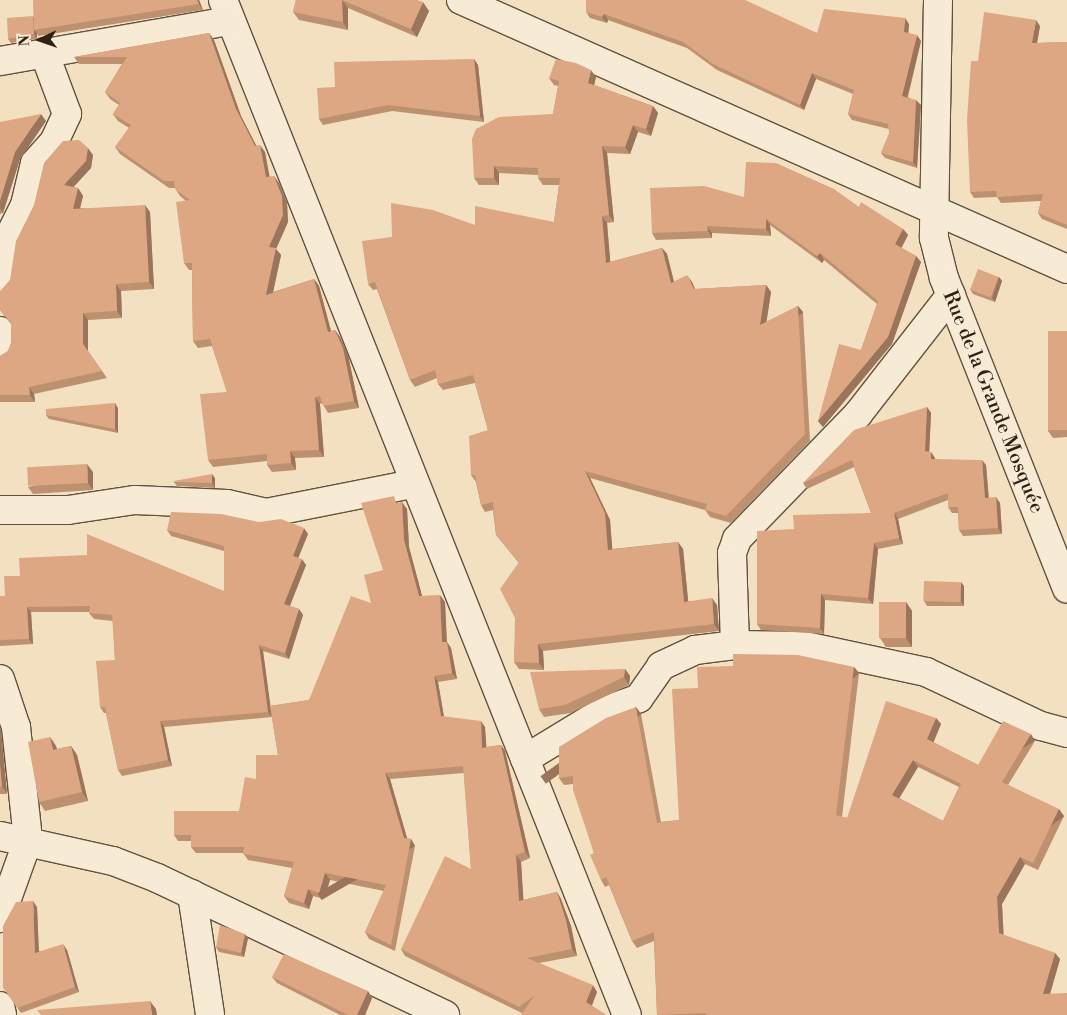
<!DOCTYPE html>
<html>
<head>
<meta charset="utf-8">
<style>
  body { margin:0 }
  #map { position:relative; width:1067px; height:1015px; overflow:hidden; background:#f3e0c0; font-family:"Libre Bodoni",serif }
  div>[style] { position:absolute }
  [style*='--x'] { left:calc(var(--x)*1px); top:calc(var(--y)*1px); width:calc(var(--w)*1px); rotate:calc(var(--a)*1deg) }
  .roads { filter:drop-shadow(1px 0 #62513f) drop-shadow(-1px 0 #62513f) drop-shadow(0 1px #62513f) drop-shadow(0 -1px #62513f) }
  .minor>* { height:28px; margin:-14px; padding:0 14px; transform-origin:14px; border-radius:14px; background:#f7ebd6 }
  .wall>* { inset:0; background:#bd9070 }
  .shaded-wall>* { inset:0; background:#9a755b; transform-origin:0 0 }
  .building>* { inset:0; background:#dca782; transform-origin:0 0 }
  span { translate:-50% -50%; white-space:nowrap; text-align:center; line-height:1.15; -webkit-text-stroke:4px #f7ebd6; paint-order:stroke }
  .street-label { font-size:20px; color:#312114 }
  .north { position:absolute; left:15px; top:15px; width:50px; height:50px; -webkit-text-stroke:4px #f7ebd6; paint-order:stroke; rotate:267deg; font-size:14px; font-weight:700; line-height:20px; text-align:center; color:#312114 }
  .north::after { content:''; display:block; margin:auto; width:18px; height:22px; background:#312114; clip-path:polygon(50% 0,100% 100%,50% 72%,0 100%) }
</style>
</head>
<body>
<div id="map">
  <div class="roads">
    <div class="minor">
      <i style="--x:223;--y:0;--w:1092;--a:68.3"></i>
      <i style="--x:461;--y:0;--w:663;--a:23.94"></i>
      <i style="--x:938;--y:0;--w:238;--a:91"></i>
      <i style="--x:934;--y:238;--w:41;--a:76"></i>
      <i style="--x:944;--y:278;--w:334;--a:68.4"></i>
      <i style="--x:0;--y:61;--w:233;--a:-9.9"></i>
      <i style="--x:0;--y:284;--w:41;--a:-81.7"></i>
      <i style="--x:6;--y:243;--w:42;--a:-63.4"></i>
      <i style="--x:25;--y:205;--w:43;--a:-76.6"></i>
      <i style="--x:35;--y:163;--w:28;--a:-48"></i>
      <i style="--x:54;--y:142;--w:31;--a:-65"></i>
      <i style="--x:67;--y:114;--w:66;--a:-110.4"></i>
      <i style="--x:0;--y:331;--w:19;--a:90"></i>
      <i style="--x:0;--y:510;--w:68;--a:0"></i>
      <i style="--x:68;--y:510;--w:68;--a:-8.5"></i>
      <i style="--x:135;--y:500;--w:92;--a:2.5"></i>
      <i style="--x:227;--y:504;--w:40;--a:13"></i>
      <i style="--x:266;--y:513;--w:150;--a:-11.2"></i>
      <i style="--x:735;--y:645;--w:92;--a:-91.9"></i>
      <i style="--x:732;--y:553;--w:15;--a:-70"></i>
      <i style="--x:737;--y:539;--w:174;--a:-45.9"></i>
      <i style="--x:858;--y:414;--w:151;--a:-52"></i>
      <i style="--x:0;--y:679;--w:51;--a:71.6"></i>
      <i style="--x:16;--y:727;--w:114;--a:83.9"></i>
      <i style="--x:28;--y:840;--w:83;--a:109.7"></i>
      <i style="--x:525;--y:759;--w:92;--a:-31.3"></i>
      <i style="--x:604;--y:711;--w:37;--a:-20"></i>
      <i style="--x:639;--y:698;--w:39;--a:-55"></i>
      <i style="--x:661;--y:666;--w:38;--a:-25"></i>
      <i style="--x:695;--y:650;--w:40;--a:-7.1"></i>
      <i style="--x:735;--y:645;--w:70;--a:0.8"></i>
      <i style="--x:805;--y:646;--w:124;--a:12.1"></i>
      <i style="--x:926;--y:672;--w:127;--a:25.2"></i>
      <i style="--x:1041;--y:726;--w:27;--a:15"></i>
      <i style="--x:0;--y:836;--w:116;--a:12.5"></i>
      <i style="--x:113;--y:861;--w:47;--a:21.1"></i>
      <i style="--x:157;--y:878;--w:319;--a:25.4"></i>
      <i style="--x:192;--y:894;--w:122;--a:81.5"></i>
      <i style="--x:0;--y:1006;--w:9;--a:77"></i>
    </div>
  </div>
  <div class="wall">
    <i style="clip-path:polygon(199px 0,203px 10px,38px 36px,37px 33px,37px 39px,11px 43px,8px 39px,34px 17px)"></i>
    <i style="clip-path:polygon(296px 0,417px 0,429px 11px,417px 37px,348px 8px,348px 30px,299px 20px,293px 12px)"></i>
    <i style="clip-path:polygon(586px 12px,817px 33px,909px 24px,908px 33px,921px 41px,908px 97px,921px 105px,917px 168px,885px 158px,881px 153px,889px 134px,889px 129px,852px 120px,848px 114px,853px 94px,816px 79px,804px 110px,717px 70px,687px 48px,608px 20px,607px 23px,590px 18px)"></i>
    <i style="clip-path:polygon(1040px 26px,1037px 43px,1067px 42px,1067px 229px,1042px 219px,1038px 213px,1041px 201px,1001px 203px,997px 197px,974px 198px,970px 192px,978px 61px)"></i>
    <i style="clip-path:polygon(209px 33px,214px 40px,241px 116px,256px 145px,265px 152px,269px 177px,279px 183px,287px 203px,288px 222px,276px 249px,281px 255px,273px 292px,314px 279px,319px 286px,331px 331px,335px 330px,340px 337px,348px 355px,359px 408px,328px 413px,322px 403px,320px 404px,324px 457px,295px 458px,296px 470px,272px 472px,267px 465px,267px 461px,213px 467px,208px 460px,227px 392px,212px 346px,198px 348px,193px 341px,192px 270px,189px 270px,184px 263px,186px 201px,180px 196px,175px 188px,169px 188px,120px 154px,115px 147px,129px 128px,118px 121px,113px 114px,119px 105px,110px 99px,105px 92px,122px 64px,79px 64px,74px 57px)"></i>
    <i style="clip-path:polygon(474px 59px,478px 65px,484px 122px,392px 111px,323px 125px,319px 119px,335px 87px)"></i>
    <i style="clip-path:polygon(596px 77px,594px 85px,653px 106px,658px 113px,651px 136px,638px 132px,630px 154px,607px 153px,614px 222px,607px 223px,610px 262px,662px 248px,667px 254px,674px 282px,692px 282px,695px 289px,766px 285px,771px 292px,766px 322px,798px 306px,803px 312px,810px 441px,731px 523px,710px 517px,705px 510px,590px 478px,610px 520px,612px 549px,678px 542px,683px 549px,688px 601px,717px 605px,719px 631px,543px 651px,544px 670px,519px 669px,514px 662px,519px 563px,496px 535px,493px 510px,485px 512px,481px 505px,476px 482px,471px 475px,488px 430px,475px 383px,443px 390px,438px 384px,437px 378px,415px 387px,410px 380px,377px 289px,373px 290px,368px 284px,475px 225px,554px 222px,559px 185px,543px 185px,538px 178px,538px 175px,499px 173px,499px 185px,479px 185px,474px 178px,553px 114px,558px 86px,554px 85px,549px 78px)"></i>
    <i style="clip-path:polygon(46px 121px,20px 159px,3px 213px,0 214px,0 122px)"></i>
    <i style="clip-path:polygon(93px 155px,91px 168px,73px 187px,78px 188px,83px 196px,80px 208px,150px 212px,154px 289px,121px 291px,122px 318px,88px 320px,88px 351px,107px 378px,34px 394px,35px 402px,0 402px,0 356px,8px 351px,11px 343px,11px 324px,0 310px,10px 280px)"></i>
    <i style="clip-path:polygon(744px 197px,859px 207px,903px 229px,908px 235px,901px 248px,916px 256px,921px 262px,892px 344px,823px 427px,818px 421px,861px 350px,877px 304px,824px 260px,822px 263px,770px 225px,771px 236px,712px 233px,712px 238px,656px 240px,652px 233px)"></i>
    <i style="clip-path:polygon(999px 277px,1002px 281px,995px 302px,973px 294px,970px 289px)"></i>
    <i style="clip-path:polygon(1067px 331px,1067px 437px,1053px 438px,1048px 431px)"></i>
    <i style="clip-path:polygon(927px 407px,931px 413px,929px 452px,931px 452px,935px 459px,986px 465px,989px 498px,1000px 503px,1002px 534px,963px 536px,959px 530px,958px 513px,952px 513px,948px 507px,948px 500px,898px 519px,903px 544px,878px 549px,873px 604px,825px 600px,824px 634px,761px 630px,757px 624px,794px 529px,871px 513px,854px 467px,807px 489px,803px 483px)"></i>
    <i style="clip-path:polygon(118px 408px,118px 433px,49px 419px,46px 415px)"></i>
    <i style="clip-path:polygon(93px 472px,93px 490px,33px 494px,28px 487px)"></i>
    <i style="clip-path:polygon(215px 478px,215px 488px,177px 486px,174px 482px)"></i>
    <i style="clip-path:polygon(398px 503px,407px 509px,409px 547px,422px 596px,445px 602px,447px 642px,451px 648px,457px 679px,438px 682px,444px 717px,485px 727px,486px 747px,501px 745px,505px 751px,530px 858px,521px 862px,523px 900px,557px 892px,561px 899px,571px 926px,577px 956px,539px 963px,597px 992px,592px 1006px,606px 1015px,521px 1015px,522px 1013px,405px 956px,401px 949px,471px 869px,464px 773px,390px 779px,407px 838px,411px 839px,415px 846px,395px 951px,369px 939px,365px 932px,384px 891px,330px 880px,324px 899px,313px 896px,309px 909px,289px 903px,284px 896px,292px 868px,248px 860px,243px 853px,196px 853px,191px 847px,191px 841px,178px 841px,174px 835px,239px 811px,256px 779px,278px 755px,272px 717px,164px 727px,172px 766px,122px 776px,118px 770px,106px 713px,104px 713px,100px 707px,115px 660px,113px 621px,94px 619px,89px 613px,90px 612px,31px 612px,33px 644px,0 646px,0 596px,224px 591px,224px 551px,171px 536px,167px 530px,308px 534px,298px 558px,306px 565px,290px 606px,299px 609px,303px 615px,289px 659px,263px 651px,270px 706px,309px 700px,371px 603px,383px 570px)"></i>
    <i style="clip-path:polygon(964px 586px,964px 606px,927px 606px,924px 601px)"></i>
    <i style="clip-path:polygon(906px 602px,912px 611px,912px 647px,886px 647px,880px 638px)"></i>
    <i style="clip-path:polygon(evenodd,854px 667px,859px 673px,842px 817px,847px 818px,936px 718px,941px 724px,933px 742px,978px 765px,1035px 741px,1008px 785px,1064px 816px,1038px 870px,1025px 864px,1002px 904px,1003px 935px,1055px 953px,1060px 959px,1050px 994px,1067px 1015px,657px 1015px,654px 941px,637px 948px,632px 941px,609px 885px,605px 887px,601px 880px,594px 853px,573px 784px,564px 785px,559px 778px,636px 707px,641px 714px,661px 822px,679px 820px,698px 688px,854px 667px,918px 767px,959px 787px,943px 821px,899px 798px,918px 767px)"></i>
    <i style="clip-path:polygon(625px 669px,630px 676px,629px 685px,571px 713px,544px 717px,539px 709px)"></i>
    <i style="clip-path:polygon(0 728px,1px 730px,7px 794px,0 794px)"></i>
    <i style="clip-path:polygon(50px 737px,56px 746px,57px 749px,71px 746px,77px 755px,88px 801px,45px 811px,39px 802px)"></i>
    <i style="clip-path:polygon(37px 907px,39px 951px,67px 950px,79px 992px,21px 1013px,3px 987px)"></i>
    <i style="clip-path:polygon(248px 938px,244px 957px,219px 952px,216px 947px)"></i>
    <i style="clip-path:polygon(272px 977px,368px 991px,372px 998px,365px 1015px,340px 1015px,277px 983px)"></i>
  </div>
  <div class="shaded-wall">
    <i style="clip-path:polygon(197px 0,199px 0,203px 10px,199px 4px)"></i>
    <i style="clip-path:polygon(342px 0,348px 8px,348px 30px,343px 22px)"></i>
    <i style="clip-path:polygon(423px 2px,429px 11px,417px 37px,411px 29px)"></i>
    <i style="clip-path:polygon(604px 14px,608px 20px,607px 23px,602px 17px)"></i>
    <i style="clip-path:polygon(33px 16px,36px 21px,34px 30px,37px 33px,37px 39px,34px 34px)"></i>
    <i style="clip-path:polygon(905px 18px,909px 24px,908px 37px,904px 32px)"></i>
    <i style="clip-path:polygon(1036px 20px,1040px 26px,1036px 49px,1032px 43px)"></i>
    <i style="clip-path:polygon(209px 33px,214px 40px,241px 116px,260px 153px,255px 146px,236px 109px)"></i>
    <i style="clip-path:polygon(917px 35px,921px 41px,906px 102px,902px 96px)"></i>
    <i style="clip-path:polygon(474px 59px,478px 65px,484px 122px,480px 116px)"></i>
    <i style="clip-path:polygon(591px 70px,596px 77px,593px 90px,588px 83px)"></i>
    <i style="clip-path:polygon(812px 73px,816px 79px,804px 110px,800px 105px)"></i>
    <i style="clip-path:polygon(916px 100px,921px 105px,917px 168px,913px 162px)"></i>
    <i style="clip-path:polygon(653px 106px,658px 113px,651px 136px,646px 129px)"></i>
    <i style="clip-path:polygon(41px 114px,46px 121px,20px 159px,3px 213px,0 208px,0 201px,15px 152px)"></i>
    <i style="clip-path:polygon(633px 125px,638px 132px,630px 154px,625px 147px)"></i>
    <i style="clip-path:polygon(260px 145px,265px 152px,271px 184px,266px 177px)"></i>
    <i style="clip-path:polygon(602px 146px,607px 153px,614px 222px,609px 215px)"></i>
    <i style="clip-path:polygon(88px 148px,93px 155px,91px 168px,69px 192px,64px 185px)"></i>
    <i style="clip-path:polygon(494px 166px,499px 173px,499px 185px,494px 178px)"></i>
    <i style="clip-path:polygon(274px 176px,279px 183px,287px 203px,288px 222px,276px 249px,281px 255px,271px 302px,266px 295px)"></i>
    <i style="clip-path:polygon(78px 188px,83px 196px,78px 216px,73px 209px)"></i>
    <i style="clip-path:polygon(145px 205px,150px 212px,154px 289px,149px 282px)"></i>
    <i style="clip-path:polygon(602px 216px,607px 223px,611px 270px,606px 263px)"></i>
    <i style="clip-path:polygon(766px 219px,770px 225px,771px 236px,766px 229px)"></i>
    <i style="clip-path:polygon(707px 226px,712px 233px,712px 238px,708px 231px)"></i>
    <i style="clip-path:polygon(903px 229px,908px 235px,900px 251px,895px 244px)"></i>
    <i style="clip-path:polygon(662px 248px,667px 254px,676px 290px,671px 283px)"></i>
    <i style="clip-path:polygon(820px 253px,824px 260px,822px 263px,817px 256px)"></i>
    <i style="clip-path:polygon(916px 256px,921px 262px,892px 344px,823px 427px,818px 421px,888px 337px)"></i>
    <i style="clip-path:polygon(687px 275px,692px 282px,698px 296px,694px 289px)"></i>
    <i style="clip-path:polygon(999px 277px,1002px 281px,995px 302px,992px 298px)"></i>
    <i style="clip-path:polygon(314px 279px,319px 286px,333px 339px,328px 332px)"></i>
    <i style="clip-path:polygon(116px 284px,121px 291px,122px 318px,117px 311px)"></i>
    <i style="clip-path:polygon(766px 285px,771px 292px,765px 332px,760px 325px)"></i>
    <i style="left:798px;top:306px;width:8px;height:128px;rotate:50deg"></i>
    <i style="clip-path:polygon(83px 313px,88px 320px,88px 351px,107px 378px,83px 344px)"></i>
    <i style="clip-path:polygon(335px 330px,340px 337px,348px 355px,359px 408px,354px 401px)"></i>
    <i style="clip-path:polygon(29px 387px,34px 394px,35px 402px,30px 395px)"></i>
    <i style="clip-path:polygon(315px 397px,320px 404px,324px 457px,319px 450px)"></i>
    <i style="clip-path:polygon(115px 403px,118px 408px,118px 433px,115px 429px)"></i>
    <i style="clip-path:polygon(927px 407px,931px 413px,929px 457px,925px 451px)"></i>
    <i style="clip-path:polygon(290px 451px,295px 458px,296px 470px,291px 463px)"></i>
    <i style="clip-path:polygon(931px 452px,935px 458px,935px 465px,931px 459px)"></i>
    <i style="clip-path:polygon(982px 460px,986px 465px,989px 504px,985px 498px)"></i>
    <i style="clip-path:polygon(87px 464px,93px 472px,93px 490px,88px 483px)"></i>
    <i style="clip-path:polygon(585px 471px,590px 478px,610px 520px,613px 557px,608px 550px)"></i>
    <i style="clip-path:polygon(212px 474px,215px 478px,215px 488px,212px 483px)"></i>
    <i style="clip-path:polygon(996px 497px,1000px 503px,1002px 534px,998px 528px)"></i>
    <i style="clip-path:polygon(402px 502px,407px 509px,409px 547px,424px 603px,419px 596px,404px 540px)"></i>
    <i style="clip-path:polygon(894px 513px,898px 519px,903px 544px,899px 538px)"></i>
    <i style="clip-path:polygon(304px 528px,308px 534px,297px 561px,293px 556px)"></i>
    <i style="clip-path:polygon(678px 542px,683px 549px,689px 609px,684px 602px)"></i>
    <i style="clip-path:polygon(874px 543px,878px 549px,873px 604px,868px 598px)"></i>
    <i style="clip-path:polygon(302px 559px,306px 565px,288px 610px,284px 604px)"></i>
    <i style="clip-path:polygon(961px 582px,964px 586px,964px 606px,961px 602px)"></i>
    <i style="clip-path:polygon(821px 594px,825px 600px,824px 634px,820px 628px)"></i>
    <i style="clip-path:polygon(440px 595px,445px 602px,447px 649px,442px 642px)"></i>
    <i style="clip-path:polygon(712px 598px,717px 605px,719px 631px,714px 624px)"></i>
    <i style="clip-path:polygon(906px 602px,912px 611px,912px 647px,906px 638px)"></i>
    <i style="clip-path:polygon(27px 607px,31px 612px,33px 644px,29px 639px)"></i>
    <i style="clip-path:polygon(299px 609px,303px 615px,289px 659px,285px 653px)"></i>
    <i style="clip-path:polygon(447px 642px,451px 648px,457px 679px,452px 673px)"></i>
    <i style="clip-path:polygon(538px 644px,543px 651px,544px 670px,539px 663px)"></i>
    <i style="clip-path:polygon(259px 645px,263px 651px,272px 717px,268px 712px)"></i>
    <i style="left:854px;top:667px;width:8px;height:149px;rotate:50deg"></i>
    <i style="clip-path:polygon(625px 669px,630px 676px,629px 685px,624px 677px)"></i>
    <i style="clip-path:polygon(434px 676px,438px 682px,445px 723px,441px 716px)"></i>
    <i style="left:636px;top:707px;width:9px;height:118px;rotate:54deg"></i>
    <i style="clip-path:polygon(936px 718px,941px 724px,932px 746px,927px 739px)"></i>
    <i style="clip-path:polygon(160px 721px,164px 727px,172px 766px,168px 760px)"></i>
    <i style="clip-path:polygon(481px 721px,485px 727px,487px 755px,482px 748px)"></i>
    <i style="clip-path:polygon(0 728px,1px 730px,7px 794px,2px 786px,0 765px)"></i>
    <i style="left:1031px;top:734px;width:8px;height:56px;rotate:60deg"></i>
    <i style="clip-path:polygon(50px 737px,56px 746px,59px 759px,53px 750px)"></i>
    <i style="clip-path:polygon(501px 745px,505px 751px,530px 858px,525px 852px)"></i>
    <i style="clip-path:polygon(71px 746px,77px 755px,88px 801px,82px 792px)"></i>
    <i style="clip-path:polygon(913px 760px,918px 767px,897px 802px,892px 795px)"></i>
    <i style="clip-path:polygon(385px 773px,390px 779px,409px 845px,404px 838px)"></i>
    <i style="left:1059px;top:809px;width:9px;height:60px;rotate:54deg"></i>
    <i style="left:411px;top:839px;width:8px;height:108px;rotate:60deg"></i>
    <i style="clip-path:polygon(516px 855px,521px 862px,524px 907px,519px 901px)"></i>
    <i style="clip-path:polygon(1020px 857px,1025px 864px,1002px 904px,1004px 940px,999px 933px,997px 897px)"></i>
    <i style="clip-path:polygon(325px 873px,330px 880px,324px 899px,319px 893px)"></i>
    <i style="clip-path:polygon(308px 889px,313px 896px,309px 909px,304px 903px)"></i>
    <i style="clip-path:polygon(557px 892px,561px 899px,571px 926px,577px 956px,572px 949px)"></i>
    <i style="clip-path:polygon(33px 901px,37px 907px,39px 958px,35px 953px)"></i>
    <i style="clip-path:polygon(245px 934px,248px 938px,244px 957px,241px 953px)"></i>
    <i style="clip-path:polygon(63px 944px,67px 950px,79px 992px,75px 987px)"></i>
    <i style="clip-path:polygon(1055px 953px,1060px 959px,1048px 1001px,1043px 994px)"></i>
    <i style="clip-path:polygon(593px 985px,597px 992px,590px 1009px,586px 1002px)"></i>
    <i style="clip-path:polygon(368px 991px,372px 998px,365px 1015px,357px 1015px)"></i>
    <i style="clip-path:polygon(150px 1001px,156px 1009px,157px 1015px,152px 1015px)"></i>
  </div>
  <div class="building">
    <i style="clip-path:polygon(33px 0,197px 0,199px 4px,34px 30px)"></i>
    <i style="clip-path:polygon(296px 0,417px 0,423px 2px,411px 29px,342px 0,343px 22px,293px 12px)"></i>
    <i style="clip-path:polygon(586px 0,745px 0,817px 33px,824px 9px,905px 18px,904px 32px,917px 35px,902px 96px,916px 100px,913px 162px,881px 153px,889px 134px,888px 124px,848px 114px,854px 90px,812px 73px,800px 105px,713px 64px,683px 42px,604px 14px,602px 17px,586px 12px)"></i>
    <i style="clip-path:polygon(984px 12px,1036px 20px,1032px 43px,1067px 42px,1067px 225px,1038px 213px,1043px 194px,997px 197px,996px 191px,970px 192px,967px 120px,971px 61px,978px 61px)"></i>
    <i style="clip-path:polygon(33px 16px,34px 34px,8px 39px,7px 18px)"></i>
    <i style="clip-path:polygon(209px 33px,236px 109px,255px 146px,260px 145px,266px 177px,274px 176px,282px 196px,283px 215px,269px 247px,276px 248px,266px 295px,314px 279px,328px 332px,335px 330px,343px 348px,354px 401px,323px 406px,320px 396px,315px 397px,319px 450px,290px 451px,291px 463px,267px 465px,267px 454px,208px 460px,200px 394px,227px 392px,210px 339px,193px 341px,192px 263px,184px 263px,176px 202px,190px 200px,175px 189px,174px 181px,164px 181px,115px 147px,131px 125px,113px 114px,120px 103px,105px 92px,127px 57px,74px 57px)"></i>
    <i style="clip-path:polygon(474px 59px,480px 116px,388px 105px,319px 119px,317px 88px,335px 87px,334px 62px)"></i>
    <i style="clip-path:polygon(556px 59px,576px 63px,591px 70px,588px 83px,653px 106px,646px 129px,633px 125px,625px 147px,602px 146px,609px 215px,602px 216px,606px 263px,662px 248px,671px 283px,687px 275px,694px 289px,766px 285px,760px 325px,798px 306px,805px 434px,726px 516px,705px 510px,707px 504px,585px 471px,605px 513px,608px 550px,678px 542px,684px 602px,712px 598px,714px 624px,538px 644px,539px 663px,514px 662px,515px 618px,500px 589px,519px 562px,496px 535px,493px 502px,481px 505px,475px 475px,471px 475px,469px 436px,488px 430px,473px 375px,438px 384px,435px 370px,410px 380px,375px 282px,368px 284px,362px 241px,392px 237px,391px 203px,433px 210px,475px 225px,475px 206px,554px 222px,560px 178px,538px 178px,538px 168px,494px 166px,494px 178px,474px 178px,472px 139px,476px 129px,499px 117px,553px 114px,559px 81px,549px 78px)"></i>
    <i style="clip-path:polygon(41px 114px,15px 152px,0 201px,0 122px)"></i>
    <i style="clip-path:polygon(79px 140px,88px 148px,86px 161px,64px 185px,78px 188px,73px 209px,145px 205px,149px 282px,116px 284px,117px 311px,83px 313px,83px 344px,102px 371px,29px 387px,30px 395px,0 395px,0 356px,8px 351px,11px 343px,11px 323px,0 310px,0 291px,10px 280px,16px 241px,34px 205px,44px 163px,63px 141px)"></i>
    <i style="clip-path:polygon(746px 162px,776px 163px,834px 189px,859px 207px,861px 202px,903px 229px,895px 244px,916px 256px,888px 337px,818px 421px,839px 344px,861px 350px,878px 301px,820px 253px,817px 256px,766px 219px,766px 229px,707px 226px,708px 231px,652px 233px,650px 188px,704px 186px,744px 197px)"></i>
    <i style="left:978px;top:269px;width:22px;height:22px;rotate:21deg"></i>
    <i style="left:1067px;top:331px;width:99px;height:19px;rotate:90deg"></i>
    <i style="clip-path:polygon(115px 403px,115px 429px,46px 415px,46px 409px)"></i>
    <i style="clip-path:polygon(927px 407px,925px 451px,931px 452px,931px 459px,982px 460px,985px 498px,996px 497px,998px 528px,959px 530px,958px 507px,948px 507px,948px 493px,894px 513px,899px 538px,874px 543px,868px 598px,821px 594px,820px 628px,757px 624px,757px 531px,794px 529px,793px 515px,871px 513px,852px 460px,803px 483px,854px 430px)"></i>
    <i style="left:87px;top:464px;width:19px;height:60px;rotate:87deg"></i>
    <i style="clip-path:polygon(212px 474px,212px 483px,174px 482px,174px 481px)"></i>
    <i style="clip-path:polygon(394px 496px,396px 503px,402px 502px,404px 540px,419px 596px,440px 595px,442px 642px,447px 642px,452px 673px,434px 676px,441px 716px,481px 721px,482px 748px,501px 745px,525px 852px,516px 855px,519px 901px,557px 892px,566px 920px,572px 949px,527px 958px,593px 985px,586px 1002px,605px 1014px,604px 1015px,521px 1015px,534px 996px,519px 1007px,401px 949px,445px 856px,471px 869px,463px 766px,385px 773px,404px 838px,411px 839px,391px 945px,365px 932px,386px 885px,325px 873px,319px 893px,308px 889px,304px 903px,284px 896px,294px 862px,243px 854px,244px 847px,191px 847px,191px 835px,174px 835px,174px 811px,239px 811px,245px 777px,256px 779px,256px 755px,278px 755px,270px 706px,309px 700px,351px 596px,371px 603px,364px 575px,383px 570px,361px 503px)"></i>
    <i style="clip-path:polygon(171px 512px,221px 514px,259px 522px,281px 519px,304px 528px,293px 556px,302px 559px,284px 604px,299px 609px,285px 653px,259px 645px,268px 712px,160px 721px,168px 760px,118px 770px,105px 707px,100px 707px,96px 661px,115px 660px,112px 615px,89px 613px,90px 606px,27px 607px,29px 639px,0 640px,0 596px,5px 596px,4px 576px,20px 576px,19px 558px,87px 555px,87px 534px,224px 591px,224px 546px,167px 530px)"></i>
    <i style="left:924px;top:581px;width:37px;height:20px;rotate:2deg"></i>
    <i style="left:879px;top:602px;width:27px;height:36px"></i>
    <i style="clip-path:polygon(evenodd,733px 654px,798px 655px,854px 667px,836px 815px,847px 818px,886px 701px,936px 718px,927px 739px,978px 765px,1003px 721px,1031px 734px,1002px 782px,1059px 809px,1033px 863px,1020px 857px,997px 897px,999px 933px,1055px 953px,1043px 994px,1067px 993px,1067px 1015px,706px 1015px,706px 1013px,657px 1015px,654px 932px,632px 941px,606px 877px,601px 880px,590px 855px,594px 853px,573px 790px,573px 776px,559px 778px,559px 747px,606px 718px,636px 707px,657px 823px,679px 820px,672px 689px,698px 688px,697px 667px,733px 666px,733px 654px,913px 760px,961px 784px,943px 821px,892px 795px,913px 760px)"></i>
    <i style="clip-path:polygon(625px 669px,624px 677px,565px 705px,539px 709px,530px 672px)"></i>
    <i style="clip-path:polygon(50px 737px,53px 750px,71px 746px,82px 792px,39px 802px,28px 742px)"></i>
    <i style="clip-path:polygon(0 765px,2px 786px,0 787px)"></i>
    <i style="clip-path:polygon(33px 901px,35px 953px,63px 944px,75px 987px,17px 1008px,3px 987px,3px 926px,16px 902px)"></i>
    <i style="clip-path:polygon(220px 925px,245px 934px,241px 953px,216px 947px)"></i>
    <i style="clip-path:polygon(284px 954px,368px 991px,357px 1015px,348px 1015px,272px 977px)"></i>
    <i style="clip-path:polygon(150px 1001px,152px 1015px,41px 1015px,37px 1010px)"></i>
  </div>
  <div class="street-label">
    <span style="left:993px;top:402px;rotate:68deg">Rue de la Grande Mosquée</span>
  </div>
  <div class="north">N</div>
</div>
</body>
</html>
